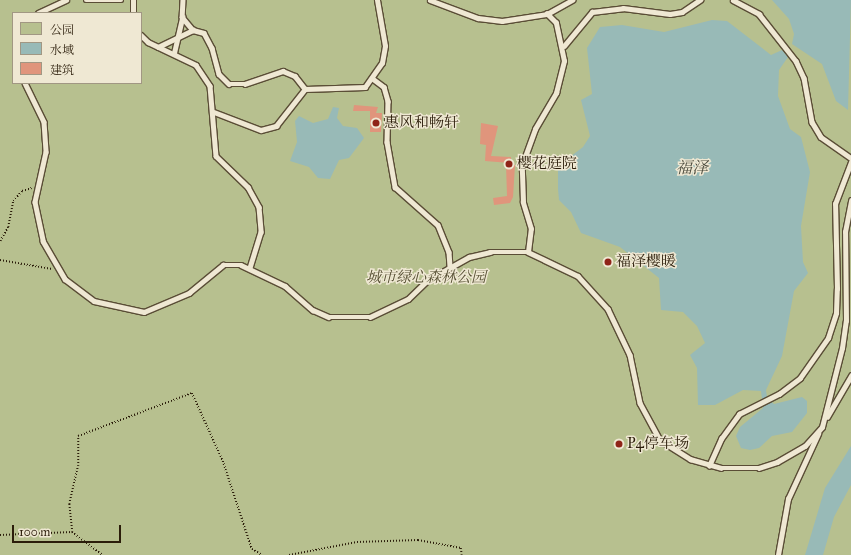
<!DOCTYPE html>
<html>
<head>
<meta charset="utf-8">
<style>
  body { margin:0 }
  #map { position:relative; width:851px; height:555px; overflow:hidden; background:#e7dcbb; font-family:"IM FELL Great Primer","Noto Serif SC",serif }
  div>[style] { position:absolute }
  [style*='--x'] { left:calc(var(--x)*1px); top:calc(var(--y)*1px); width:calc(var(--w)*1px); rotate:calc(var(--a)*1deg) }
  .green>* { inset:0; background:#b7c08f }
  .water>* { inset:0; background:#98bab7 }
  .building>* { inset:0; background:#e0957c }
  .path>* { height:1.5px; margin-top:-0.75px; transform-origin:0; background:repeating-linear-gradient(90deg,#2b1d0a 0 1px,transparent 0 3px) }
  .roads { filter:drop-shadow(1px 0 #5a4d36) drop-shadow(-1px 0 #5a4d36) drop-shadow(0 1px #5a4d36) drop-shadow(0 -1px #5a4d36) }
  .service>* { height:4.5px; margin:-2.25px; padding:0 2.25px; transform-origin:2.25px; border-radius:2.25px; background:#efe8d3 }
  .dots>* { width:11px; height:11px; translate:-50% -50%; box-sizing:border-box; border:2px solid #efe8d3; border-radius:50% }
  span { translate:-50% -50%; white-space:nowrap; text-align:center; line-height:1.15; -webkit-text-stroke:3px #efe8d3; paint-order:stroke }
  .poi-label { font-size:15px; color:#2b1d0a }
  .left { translate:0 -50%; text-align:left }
  .park-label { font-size:15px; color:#554e32; font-style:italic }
  .water-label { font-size:16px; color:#4c4c3e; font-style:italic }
  .legend { position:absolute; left:12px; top:12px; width:130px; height:72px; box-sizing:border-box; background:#efe8d3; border:1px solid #a19783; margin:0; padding:5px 7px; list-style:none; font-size:12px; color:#2b1d0a }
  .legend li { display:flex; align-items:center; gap:8px; height:20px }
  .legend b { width:20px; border:1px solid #a19783 }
  .scale { position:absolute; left:12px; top:525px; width:109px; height:18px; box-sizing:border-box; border:2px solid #2b1d0a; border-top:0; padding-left:5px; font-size:12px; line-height:14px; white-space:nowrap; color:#2b1d0a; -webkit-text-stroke:3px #efe8d3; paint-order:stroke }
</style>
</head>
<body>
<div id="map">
  <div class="green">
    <i style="clip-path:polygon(evenodd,0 0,851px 0,851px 555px,0 555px,0 0,13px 13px,141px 13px,141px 83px,13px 83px,13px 13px)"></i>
  </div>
  <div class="water">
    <i style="clip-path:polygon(772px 0,851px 0,848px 110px,836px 101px,822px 64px,792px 44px,794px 34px,789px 19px)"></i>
    <i style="clip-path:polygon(712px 20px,727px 21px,771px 55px,782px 50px,788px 57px,779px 70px,778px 96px,790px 129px,801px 137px,810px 172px,801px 226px,803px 262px,808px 273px,794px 291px,782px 356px,766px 390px,767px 397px,774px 404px,802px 397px,807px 401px,807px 413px,792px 432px,772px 436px,759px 448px,750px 450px,741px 448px,736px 436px,740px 427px,763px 408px,761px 391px,743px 390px,715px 405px,698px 405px,697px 368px,690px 355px,705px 343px,697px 326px,683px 312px,661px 310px,659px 278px,620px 247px,581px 233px,571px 212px,559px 200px,558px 189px,558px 166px,583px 147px,590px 136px,581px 100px,592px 94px,587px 48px,600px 27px,622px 25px,664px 32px)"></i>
    <i style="clip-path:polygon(333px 107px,339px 108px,337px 118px,343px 126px,357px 128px,364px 138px,349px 158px,339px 160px,330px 179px,318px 178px,309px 167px,290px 161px,297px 142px,295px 121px,299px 116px,313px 123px,328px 119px)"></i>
    <i style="clip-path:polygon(851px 446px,851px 485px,834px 517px,823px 555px,805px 555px,825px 488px)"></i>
  </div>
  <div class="building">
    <i style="clip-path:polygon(354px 105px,378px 107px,376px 113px,382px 113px,381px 132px,370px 132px,370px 111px,353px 111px)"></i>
    <i style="clip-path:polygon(481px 123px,498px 126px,491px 156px,511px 157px,511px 163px,485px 161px,486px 145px,480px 144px)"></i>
    <i style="clip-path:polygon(506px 165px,515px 165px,513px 197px,510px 203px,494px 205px,493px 198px,507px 196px)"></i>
  </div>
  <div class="path">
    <i style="--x:0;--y:241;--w:16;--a:-60"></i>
    <i style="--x:8;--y:227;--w:26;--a:-79"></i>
    <i style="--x:13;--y:201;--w:13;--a:-48"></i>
    <i style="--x:22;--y:191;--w:10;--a:-17"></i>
    <i style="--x:0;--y:260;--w:53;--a:9.8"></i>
    <i style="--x:72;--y:532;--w:39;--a:37"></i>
    <i style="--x:0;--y:535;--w:72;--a:-2.4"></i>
    <i style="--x:72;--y:532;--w:28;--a:-96"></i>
    <i style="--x:69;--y:504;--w:39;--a:-77"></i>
    <i style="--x:78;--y:466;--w:30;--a:-90"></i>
    <i style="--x:78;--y:436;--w:122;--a:-20.7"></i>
    <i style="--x:192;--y:393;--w:75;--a:65.5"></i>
    <i style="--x:223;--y:461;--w:93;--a:71.8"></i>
    <i style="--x:252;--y:549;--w:12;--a:31"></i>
    <i style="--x:289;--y:555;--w:69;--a:-10.8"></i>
    <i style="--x:357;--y:542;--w:61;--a:-1.9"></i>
    <i style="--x:418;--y:540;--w:44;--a:10.5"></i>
    <i style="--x:461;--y:548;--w:7;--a:82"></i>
  </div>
  <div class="roads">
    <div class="service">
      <i style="--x:86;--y:0;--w:35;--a:0"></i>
      <i style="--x:183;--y:0;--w:17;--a:93"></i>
      <i style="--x:182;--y:17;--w:17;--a:50"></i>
      <i style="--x:193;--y:30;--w:11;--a:15"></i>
      <i style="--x:204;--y:33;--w:17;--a:62"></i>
      <i style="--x:212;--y:48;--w:27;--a:75"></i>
      <i style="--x:219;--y:74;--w:14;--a:45"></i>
      <i style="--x:229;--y:84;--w:16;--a:0"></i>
      <i style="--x:245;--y:84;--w:40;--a:-18.9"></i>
      <i style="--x:283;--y:71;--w:13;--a:23"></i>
      <i style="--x:295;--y:76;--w:16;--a:52"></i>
      <i style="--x:430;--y:0;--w:51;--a:20.6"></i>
      <i style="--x:478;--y:18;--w:24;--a:7"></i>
      <i style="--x:502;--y:21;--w:46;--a:-8.8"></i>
      <i style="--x:547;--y:14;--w:29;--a:-29"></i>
      <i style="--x:733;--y:0;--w:30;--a:28"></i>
      <i style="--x:759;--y:14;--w:60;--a:51.8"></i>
      <i style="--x:796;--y:61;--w:19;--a:65"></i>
      <i style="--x:804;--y:78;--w:45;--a:79.7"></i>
      <i style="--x:812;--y:122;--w:17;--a:59"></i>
      <i style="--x:821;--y:137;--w:37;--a:35"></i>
      <i style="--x:38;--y:13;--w:31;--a:-25"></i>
      <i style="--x:133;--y:13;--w:13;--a:-90"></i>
      <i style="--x:141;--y:35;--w:10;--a:45"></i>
      <i style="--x:148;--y:42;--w:53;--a:25.6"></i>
      <i style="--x:196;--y:65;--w:25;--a:56"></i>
      <i style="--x:210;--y:86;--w:70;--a:85.1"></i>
      <i style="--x:216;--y:156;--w:45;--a:44.1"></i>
      <i style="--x:248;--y:187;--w:23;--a:61"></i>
      <i style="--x:259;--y:207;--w:25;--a:85"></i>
      <i style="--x:261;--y:232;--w:37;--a:107"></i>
      <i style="--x:564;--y:46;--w:44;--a:-50.5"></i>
      <i style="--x:592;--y:12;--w:31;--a:-7"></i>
      <i style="--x:623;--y:8;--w:47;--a:7.3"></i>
      <i style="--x:670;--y:14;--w:12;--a:-9"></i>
      <i style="--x:682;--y:12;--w:22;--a:-34"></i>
      <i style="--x:158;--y:47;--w:39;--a:-26"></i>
      <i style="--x:174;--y:53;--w:37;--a:-77"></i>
      <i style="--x:372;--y:78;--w:15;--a:37"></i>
      <i style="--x:384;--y:87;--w:15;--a:74"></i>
      <i style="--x:388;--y:101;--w:41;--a:91.4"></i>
      <i style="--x:387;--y:142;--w:46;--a:79.9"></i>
      <i style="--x:395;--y:187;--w:57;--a:41.5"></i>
      <i style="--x:438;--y:225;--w:29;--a:68"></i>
      <i style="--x:449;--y:252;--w:14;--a:86"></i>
      <i style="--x:25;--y:83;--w:43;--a:64"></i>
      <i style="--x:44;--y:122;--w:30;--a:86"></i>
      <i style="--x:46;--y:152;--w:51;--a:102.4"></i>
      <i style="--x:35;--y:202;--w:40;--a:78"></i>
      <i style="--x:43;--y:241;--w:44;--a:59.9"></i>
      <i style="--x:65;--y:279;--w:36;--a:37"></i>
      <i style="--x:94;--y:301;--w:51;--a:12.4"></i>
      <i style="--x:144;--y:312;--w:49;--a:-22.9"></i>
      <i style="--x:189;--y:293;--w:44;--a:-39.5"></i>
      <i style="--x:223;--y:265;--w:18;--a:0"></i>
      <i style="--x:241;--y:265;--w:49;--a:25.5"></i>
      <i style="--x:285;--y:286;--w:37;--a:41"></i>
      <i style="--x:313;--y:310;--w:17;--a:24"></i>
      <i style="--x:329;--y:317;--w:41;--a:0"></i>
      <i style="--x:370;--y:317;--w:42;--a:-25.3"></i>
      <i style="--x:408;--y:299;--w:28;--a:-44"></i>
      <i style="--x:428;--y:280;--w:47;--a:-29.3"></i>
      <i style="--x:469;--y:257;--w:22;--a:-13"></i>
      <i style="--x:490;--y:252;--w:38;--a:0"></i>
      <i style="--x:528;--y:252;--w:55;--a:25.6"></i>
      <i style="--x:578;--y:276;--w:45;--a:47.7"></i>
      <i style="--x:608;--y:309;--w:51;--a:64.4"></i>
      <i style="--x:630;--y:355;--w:49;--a:78.2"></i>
      <i style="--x:640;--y:403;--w:42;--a:61.6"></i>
      <i style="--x:660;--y:440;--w:36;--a:32"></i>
      <i style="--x:690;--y:459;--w:32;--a:16"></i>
      <i style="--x:721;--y:468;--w:38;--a:0"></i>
      <i style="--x:759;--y:468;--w:19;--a:-18"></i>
      <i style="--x:777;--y:462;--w:32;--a:-30"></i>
      <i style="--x:805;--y:446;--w:25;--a:-48"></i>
      <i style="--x:822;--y:427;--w:81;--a:-75.8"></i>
      <i style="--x:842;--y:348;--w:27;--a:-82"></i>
      <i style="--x:846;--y:321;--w:89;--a:-90.6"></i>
      <i style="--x:845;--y:232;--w:32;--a:-79"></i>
      <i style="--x:214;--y:112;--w:50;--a:21"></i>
      <i style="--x:261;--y:130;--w:16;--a:-15"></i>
      <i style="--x:276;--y:126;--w:47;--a:-51.9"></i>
      <i style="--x:305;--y:89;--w:60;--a:-1.9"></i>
      <i style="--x:365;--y:87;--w:29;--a:-55"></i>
      <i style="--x:382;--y:63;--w:17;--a:-80"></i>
      <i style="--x:385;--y:46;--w:47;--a:-99.9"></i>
      <i style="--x:528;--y:252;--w:23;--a:-83"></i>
      <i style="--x:531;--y:229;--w:28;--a:-107"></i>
      <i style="--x:523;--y:202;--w:37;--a:-92"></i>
      <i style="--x:522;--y:165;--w:38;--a:-70"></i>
      <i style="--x:535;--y:129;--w:42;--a:-59.7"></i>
      <i style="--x:556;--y:93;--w:33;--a:-76"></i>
      <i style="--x:564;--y:61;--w:39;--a:-102"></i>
      <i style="--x:556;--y:23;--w:13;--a:-135"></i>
      <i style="--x:827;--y:417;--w:48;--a:-59.7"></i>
      <i style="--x:709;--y:466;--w:30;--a:-66"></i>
      <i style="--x:721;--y:439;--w:31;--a:-54"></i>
      <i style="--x:739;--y:414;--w:45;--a:-26.6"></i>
      <i style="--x:779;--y:394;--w:26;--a:-37"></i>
      <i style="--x:800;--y:378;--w:49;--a:-55"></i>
      <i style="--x:828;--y:338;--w:26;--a:-72"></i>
      <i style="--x:836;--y:313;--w:24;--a:-88"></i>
      <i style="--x:837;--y:289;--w:85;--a:-91.3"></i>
      <i style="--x:835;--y:204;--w:45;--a:-69.1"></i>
      <i style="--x:778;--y:555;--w:57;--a:-79.9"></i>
      <i style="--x:788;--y:499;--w:72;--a:-65.2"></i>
    </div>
  </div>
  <div class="dots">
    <i style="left:376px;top:123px;background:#8f2418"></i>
    <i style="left:509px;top:164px;background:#8f2418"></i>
    <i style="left:608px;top:262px;background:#8f2418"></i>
    <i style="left:619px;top:444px;background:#8f2418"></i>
  </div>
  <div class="poi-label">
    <span class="left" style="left:384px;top:123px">惠风和畅轩</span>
    <span class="left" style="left:517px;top:164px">樱花庭院</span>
    <span class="left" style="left:616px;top:262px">福泽樱暖</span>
    <span class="left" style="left:627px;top:444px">P4停车场</span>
  </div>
  <div class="park-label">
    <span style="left:426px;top:278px">城市绿心森林公园</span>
  </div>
  <div class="water-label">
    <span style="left:692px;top:168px">福泽</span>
  </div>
  <ul class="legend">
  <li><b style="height:11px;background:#b7c08f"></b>公园</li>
  <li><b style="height:11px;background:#98bab7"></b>水域</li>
  <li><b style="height:11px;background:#e0957c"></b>建筑</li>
  </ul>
  <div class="scale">100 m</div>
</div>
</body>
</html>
